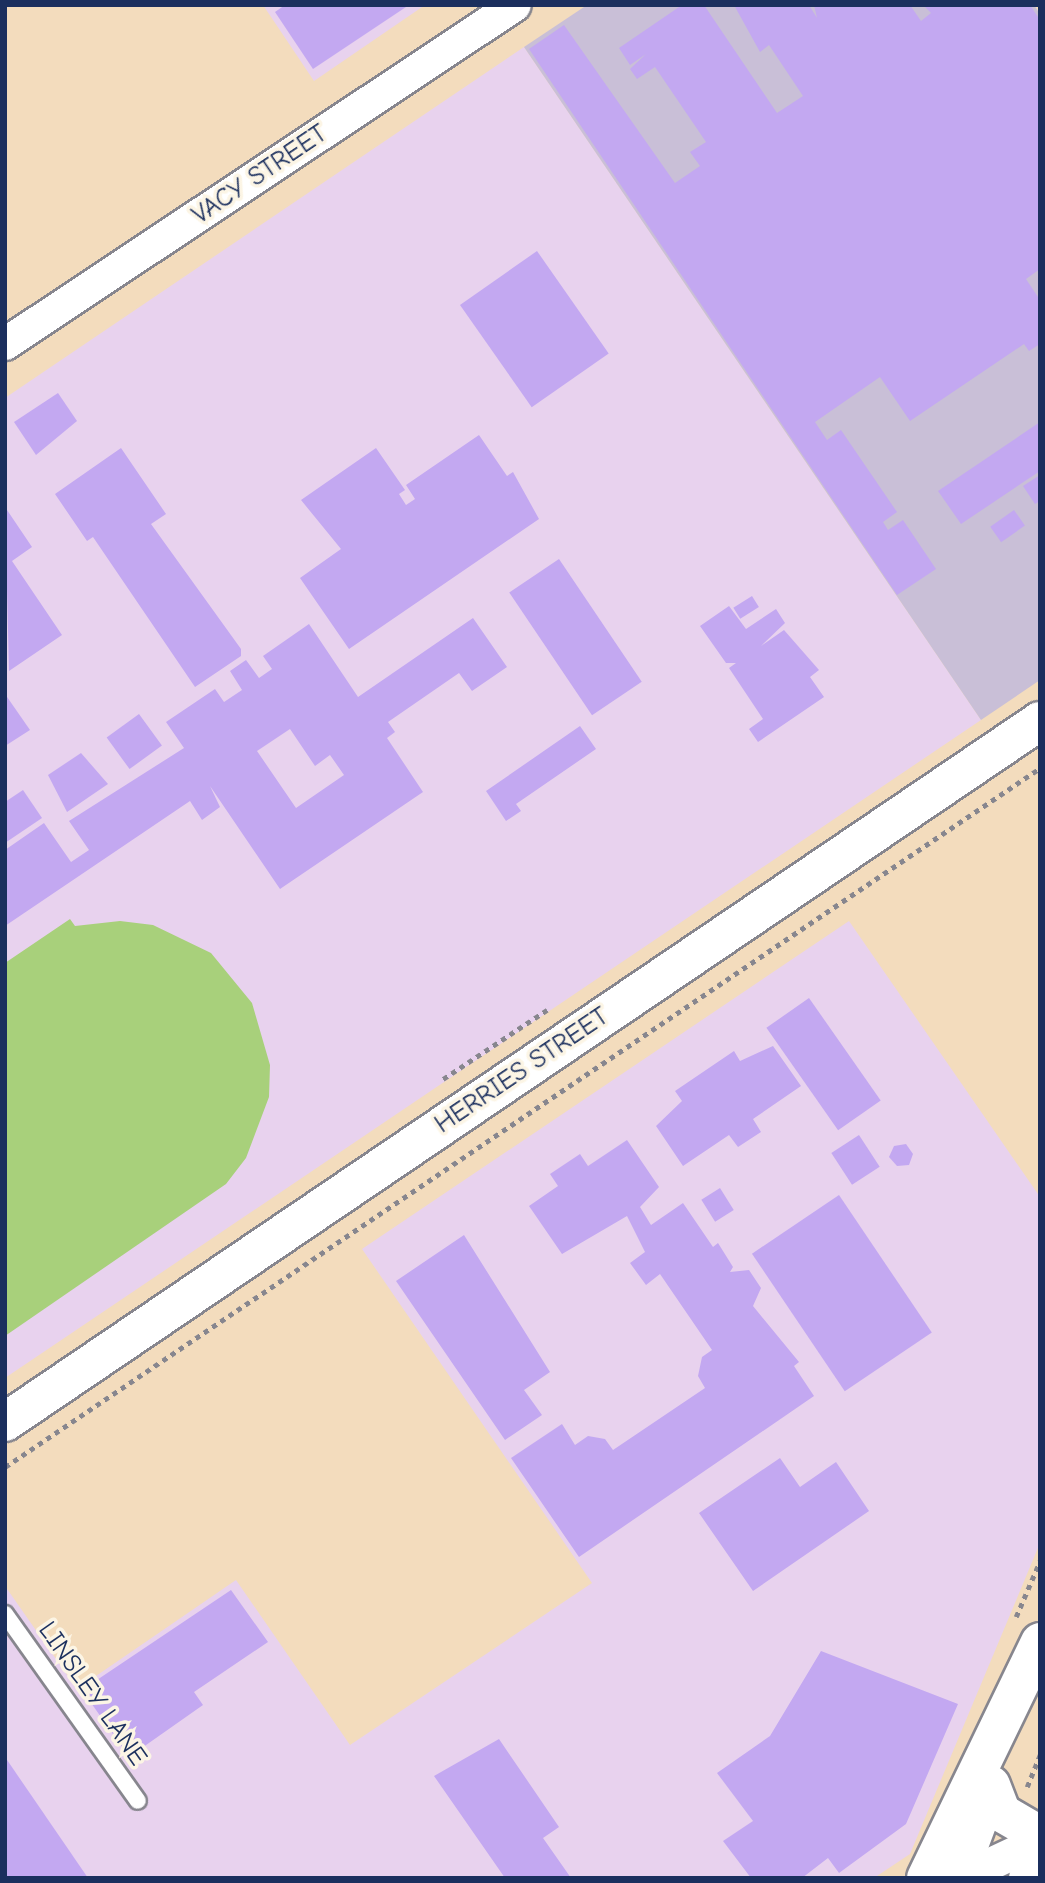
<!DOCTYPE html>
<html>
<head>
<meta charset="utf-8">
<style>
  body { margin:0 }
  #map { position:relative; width:1045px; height:1883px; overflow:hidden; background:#f3dcbd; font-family:"Comic Neue",sans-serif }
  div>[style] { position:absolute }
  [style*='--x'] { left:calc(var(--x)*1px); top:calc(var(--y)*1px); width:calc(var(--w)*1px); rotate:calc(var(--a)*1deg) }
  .built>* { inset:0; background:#e8d2ee }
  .industrial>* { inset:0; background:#c9bfd7 }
  .green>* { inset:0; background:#a8d07b }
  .building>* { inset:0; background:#c3a8f1; transform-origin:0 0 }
  .path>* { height:4.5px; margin-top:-2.25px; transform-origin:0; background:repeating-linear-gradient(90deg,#87868e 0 5px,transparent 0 10px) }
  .roads { filter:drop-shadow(2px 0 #87868e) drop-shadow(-2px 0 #87868e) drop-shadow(0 2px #87868e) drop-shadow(0 -2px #87868e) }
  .service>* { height:16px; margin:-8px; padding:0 8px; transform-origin:8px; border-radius:8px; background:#fff }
  .minor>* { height:32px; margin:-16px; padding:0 16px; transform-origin:16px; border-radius:16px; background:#fff }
  .tertiary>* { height:38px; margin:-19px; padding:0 19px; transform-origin:19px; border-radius:19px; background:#fff }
  .primary>* { height:38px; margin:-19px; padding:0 19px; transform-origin:19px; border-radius:19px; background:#fff }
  span { translate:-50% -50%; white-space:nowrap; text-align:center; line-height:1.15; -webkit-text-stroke:7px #fcf5e5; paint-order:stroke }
  .street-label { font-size:26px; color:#1b2f5e }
  .frame { position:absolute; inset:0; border:7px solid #1b2f5e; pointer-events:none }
</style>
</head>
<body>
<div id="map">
  <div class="built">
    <i style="clip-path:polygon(263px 5px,425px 5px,314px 81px)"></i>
    <i style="clip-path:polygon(524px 47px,981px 720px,5px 1378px,5px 398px)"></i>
    <i style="clip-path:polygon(849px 921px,1040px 1197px,1040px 1543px,910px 1854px,874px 1878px,5px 1878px,5px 1586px,77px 1689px,236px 1580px,350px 1745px,592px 1583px,362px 1249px)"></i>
  </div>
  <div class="industrial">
    <i style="clip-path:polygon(587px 5px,1034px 5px,1040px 14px,1040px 680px,981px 720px,524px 47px)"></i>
  </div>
  <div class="green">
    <i style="clip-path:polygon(70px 919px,75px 926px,120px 921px,153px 925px,211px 953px,252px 1003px,270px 1065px,269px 1097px,246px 1158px,226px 1184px,5px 1336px,5px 963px)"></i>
  </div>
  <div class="building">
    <i style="clip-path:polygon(285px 5px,409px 5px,313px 69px,275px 12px)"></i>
    <i style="clip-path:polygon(682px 5px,704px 5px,777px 113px,803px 96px,769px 45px,760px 52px,734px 5px,809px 5px,817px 18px,814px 5px,910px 5px,921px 21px,931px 13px,923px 5px,1030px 5px,1040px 20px,1040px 269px,1026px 279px,1040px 300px,1040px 344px,1029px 351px,1024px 344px,910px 421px,880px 377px,815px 422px,827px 440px,841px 430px,897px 512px,883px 522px,888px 530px,903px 520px,936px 569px,897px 595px,529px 49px,564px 25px,675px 183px,700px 166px,690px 152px,706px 142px,655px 67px,637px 79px,630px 69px,646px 54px,630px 65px,619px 48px)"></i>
    <i style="left:537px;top:251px;width:125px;height:94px;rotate:55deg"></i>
    <i style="clip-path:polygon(58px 393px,77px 421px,36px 455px,14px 422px)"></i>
    <i style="clip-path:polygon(1040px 422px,1040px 471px,961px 524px,938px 491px)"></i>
    <i style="clip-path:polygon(479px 435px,507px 476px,513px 472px,539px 519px,349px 649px,300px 578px,341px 549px,301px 500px,376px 448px,405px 490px,399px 494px,406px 505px,415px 499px,406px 485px)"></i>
    <i style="clip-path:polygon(121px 448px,166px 514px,151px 524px,241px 649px,241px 656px,195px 687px,93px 537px,87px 541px,55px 494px)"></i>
    <i style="clip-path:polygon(1040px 475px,1040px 501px,1035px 504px,1023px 486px)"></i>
    <i style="clip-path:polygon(5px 507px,32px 547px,12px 561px,62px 635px,9px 671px)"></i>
    <i style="left:1014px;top:510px;width:19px;height:29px;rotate:55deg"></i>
    <i style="left:559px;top:559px;width:148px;height:60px;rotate:56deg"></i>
    <i style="left:752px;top:596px;width:13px;height:22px;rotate:58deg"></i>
    <i style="clip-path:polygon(729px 606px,746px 629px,776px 609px,785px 623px,761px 646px,784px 630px,819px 670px,810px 677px,824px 697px,758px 742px,749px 729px,763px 719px,729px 668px,736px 663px,726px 663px,700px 626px)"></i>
    <i style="clip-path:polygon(evenodd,473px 618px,507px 667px,472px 691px,459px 673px,388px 722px,395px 732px,387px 738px,423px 792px,280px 889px,210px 786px,220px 807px,202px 820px,190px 801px,5px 926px,5px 850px,44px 823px,71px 862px,89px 850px,69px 821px,184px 748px,166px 722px,215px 689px,224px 702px,242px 690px,230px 671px,246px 660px,259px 678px,272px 669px,263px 656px,309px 624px,358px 697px,473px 618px,290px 729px,315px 766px,330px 755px,344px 775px,296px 808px,257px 751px,290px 729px)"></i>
    <i style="clip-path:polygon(5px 694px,30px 730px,5px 746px)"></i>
    <i style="left:139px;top:714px;width:39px;height:40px;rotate:54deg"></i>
    <i style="clip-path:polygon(580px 726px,596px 749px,516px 804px,521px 811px,506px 821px,486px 791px)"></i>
    <i style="clip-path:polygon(81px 753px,108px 784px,67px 812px,48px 775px)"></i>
    <i style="clip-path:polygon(23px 790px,42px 818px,5px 843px,5px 802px)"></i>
    <i style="left:809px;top:998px;width:125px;height:52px;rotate:55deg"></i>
    <i style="clip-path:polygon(773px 1046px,801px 1086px,753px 1119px,761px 1132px,738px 1147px,729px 1135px,683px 1166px,656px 1126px,682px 1101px,675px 1091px,734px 1051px,740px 1061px)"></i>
    <i style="left:859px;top:1135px;width:38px;height:33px;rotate:57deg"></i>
    <i style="clip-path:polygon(627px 1140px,659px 1187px,640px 1207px,651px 1225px,683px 1203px,713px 1247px,718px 1243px,733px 1267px,730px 1272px,749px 1270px,761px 1288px,753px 1306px,799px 1362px,794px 1366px,814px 1396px,579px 1557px,511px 1458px,562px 1424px,575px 1445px,588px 1436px,605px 1439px,613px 1450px,705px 1388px,698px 1376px,702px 1357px,712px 1350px,660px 1274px,646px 1285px,630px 1263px,645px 1252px,627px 1216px,562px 1254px,529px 1206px,558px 1186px,550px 1174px,580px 1154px,588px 1166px)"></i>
    <i style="clip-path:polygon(906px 1144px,913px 1154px,909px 1165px,897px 1166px,889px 1157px,894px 1146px)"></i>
    <i style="left:720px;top:1188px;width:26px;height:22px;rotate:58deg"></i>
    <i style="left:839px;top:1195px;width:166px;height:105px;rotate:56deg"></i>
    <i style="clip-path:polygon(464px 1235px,550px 1372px,524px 1390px,542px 1415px,505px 1440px,396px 1281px)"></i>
    <i style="clip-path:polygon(780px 1458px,800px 1487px,836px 1462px,869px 1511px,753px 1591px,699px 1513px)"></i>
    <i style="clip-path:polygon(231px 1590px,268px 1642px,194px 1692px,203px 1705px,129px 1757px,82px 1690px)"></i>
    <i style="clip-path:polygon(821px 1651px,958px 1704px,906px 1824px,839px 1873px,828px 1858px,802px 1878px,751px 1878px,723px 1841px,753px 1821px,717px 1773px,770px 1736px)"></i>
    <i style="clip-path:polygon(499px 1739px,559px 1827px,543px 1838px,571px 1878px,505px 1878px,434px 1776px)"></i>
    <i style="clip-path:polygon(5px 1757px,88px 1878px,5px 1878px)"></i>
  </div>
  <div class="path">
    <i style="--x:443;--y:1079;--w:125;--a:-33.6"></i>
    <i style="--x:5;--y:1467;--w:1249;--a:-34.03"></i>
    <i style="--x:1016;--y:1617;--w:61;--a:-66.8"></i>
    <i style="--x:1027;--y:1787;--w:35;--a:-68"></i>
  </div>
  <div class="roads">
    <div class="service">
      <i style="--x:5;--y:1614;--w:229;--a:54.6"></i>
    </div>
    <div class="minor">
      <i style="--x:5;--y:344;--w:612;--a:-33.61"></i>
      <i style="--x:961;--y:1878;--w:87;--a:-25.1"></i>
      <i style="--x:1025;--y:1878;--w:17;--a:-28"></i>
    </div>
    <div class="tertiary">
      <i style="--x:5;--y:1422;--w:1250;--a:-34.11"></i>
    </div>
    <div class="primary">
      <i style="--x:991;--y:1785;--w:30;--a:69"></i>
      <i style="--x:1002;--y:1813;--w:44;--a:30.1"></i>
      <i style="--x:926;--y:1878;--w:262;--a:-64.2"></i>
      <i style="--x:957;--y:1878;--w:86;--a:-69.7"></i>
    </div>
  </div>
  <div class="street-label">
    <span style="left:260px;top:175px;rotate:-34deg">VACY STREET</span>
    <span style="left:522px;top:1071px;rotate:-34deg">HERRIES STREET</span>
    <span style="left:92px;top:1694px;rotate:55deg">LINSLEY LANE</span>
  </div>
  <div class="frame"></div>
</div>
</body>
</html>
